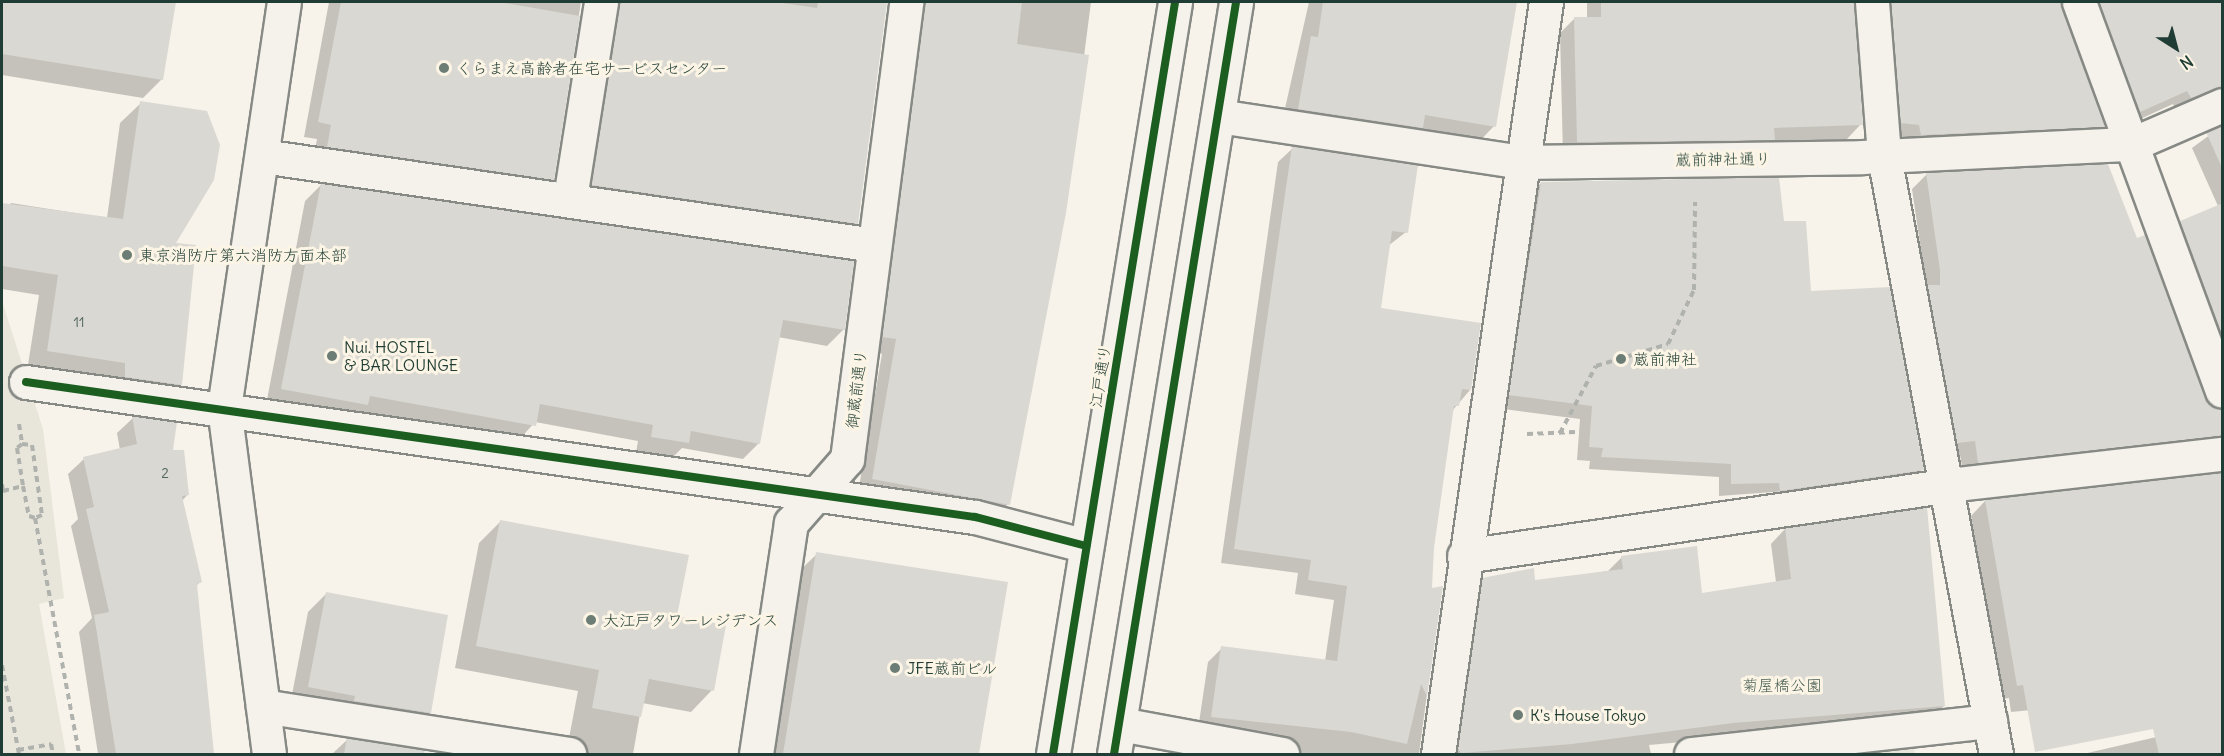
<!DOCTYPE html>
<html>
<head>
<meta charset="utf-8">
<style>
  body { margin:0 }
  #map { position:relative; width:2224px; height:756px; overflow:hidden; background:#f7f3ea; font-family:Delius,"Klee One",sans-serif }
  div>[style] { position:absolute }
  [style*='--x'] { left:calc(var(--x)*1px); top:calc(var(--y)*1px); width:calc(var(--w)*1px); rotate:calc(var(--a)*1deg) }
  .green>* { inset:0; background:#e8e5da }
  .shadow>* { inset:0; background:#0003 }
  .building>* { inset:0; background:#dad8d2 }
  .path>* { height:4px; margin-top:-2px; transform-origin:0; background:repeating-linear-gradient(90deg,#b0b2ad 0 6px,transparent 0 10.5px) }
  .roads { filter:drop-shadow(2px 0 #868984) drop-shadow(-2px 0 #868984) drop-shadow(0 2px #868984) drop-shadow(0 -2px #868984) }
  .minor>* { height:33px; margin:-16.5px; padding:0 16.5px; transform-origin:16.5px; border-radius:16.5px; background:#f5f2ec }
  .highway>* { height:33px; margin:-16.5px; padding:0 16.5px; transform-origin:16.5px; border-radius:16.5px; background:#f5f2ec }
  .cycleway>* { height:8px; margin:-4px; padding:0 4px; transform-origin:4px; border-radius:4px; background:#1b5e20 }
  .dots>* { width:16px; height:16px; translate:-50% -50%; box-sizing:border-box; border:3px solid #fcf5e5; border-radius:50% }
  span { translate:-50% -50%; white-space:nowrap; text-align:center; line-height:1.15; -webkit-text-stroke:6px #fcf5e5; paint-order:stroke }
  .number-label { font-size:14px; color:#4e645c }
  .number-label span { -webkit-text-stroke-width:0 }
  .poi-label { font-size:16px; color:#1f3d34 }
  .left { translate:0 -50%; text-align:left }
  .street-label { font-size:16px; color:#1f3d34 }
  .park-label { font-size:16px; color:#455c52 }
  .frame { position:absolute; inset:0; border:3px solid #1f3d34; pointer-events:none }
  .north { position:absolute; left:2146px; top:18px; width:60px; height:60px; -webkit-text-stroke:4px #fcf5e5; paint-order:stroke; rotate:144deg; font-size:16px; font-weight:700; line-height:24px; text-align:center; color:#1f3d34 }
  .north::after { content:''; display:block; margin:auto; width:21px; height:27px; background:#1f3d34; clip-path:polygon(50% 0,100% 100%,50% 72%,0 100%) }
</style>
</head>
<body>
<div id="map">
  <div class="green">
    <i style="clip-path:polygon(2px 301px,43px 429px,64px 598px,39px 604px,66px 754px,2px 754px)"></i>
    <i style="clip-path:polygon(1913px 745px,1915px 754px,1821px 754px)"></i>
  </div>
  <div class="shadow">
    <i style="clip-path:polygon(2px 2px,175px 2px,162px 79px,143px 98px,2px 75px)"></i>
    <i style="clip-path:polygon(329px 2px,581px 2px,553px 179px,538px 194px,313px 161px,317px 139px,304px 137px)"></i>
    <i style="clip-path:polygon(596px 2px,886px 2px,857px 223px,842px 238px,577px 199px)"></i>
    <i style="clip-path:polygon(899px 2px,1091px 2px,1064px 212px,1008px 504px,993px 519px,858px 493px,882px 354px,868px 351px)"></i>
    <i style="clip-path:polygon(1309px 2px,1516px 2px,1494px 126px,1477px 144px,1281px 126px)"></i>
    <i style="clip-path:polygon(1587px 2px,1852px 2px,1861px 124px,1847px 139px,1771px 142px,1759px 154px,1563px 156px,1560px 33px,1574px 19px,1587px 19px)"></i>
    <i style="clip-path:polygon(1865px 2px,2061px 2px,2103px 126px,2089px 141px,1886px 138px)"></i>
    <i style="clip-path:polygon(2072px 2px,2222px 2px,2222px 110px,2176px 112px,2173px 104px,2125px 126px)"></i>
    <i style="clip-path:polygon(141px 103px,174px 244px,180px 385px,160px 405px,27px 371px,39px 295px,2px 289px,2px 213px,11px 203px,107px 218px,120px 123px)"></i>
    <i style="clip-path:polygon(2222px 126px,2222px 390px,2166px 236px,2180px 222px,2218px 206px,2192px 148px)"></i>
    <i style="clip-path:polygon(1293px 148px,1406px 232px,1388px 246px,1379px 310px,1470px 390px,1452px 411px,1433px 548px,1431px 590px,1441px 588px,1419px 754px,1278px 754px,1197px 736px,1208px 662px,1222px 648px,1325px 661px,1334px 600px,1295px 594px,1298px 573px,1221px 563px,1278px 162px)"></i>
    <i style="clip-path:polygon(1927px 174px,2136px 240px,2203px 397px,2222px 408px,2222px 457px,1964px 477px,1960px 455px,1943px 457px,1913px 301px,1926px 285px,1912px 189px)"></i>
    <i style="clip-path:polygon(1541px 183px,1782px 222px,1810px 293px,1922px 469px,1909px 482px,1719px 496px,1719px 477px,1589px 469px,1590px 461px,1577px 460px,1580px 419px,1496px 408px,1528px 196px)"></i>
    <i style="clip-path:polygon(321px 185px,852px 262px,843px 330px,827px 346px,778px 337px,759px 443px,743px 459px,682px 448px,671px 459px,636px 453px,638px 441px,535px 422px,518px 441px,359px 412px,351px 420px,266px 405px,305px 201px)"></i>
    <i style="clip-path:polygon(133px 418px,171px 451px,188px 494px,182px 501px,200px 582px,195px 587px,212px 754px,98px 754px,79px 632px,92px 618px,71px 526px,78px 519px,68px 474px,84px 459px,120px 450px,117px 433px)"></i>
    <i style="clip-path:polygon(2222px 474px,2222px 754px,2083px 754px,2165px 735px,2160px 697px,2011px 712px,2009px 698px,2003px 699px,1971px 516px,1985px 501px)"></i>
    <i style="clip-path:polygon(501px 521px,676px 617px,712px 690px,691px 712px,642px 703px,633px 754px,566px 754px,578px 691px,455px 668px,479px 543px)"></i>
    <i style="clip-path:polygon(1785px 529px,1944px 706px,1929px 720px,1649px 745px,1651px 754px,1445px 754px,1469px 594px,1483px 580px,1534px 582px,1608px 571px,1622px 557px,1701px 594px,1776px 582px,1771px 544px)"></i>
    <i style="clip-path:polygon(817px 554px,1006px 584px,977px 754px,765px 754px,795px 575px)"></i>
    <i style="clip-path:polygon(326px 594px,430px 713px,411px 731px,290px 705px,308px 612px)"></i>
    <i style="clip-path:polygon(347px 740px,423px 752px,423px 754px,332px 754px)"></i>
  </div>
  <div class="building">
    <i style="clip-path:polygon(2px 2px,176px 2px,163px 80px,2px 54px)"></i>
    <i style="clip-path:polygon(341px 2px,499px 2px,580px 16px,554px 180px,327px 147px,331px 125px,318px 122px)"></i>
    <i style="clip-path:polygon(619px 2px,776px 2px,817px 8px,818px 2px,887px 2px,858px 224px,591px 185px)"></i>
    <i style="clip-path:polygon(924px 2px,1022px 2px,1017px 44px,1089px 55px,1066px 213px,1010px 505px,872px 479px,896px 339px,882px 337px)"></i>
    <i style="clip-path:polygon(1323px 2px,1517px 2px,1496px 127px,1425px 115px,1423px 128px,1298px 109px,1311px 36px,1318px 37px)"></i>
    <i style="clip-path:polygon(1601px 2px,1854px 2px,1863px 125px,1774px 128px,1775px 140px,1577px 142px,1574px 17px,1601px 17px)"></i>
    <i style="clip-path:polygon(1891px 2px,2061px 2px,2105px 127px,1921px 135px,1919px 125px,1900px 123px)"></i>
    <i style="clip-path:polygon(2099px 2px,2223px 2px,2223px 87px,2191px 98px,2187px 91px,2140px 112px)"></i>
    <i style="clip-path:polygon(140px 101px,207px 111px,220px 145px,214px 180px,176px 243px,196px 245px,182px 385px,125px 377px,125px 363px,47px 351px,58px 275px,2px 266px,2px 203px,123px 219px)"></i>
    <i style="clip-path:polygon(2223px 125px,2223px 170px,2206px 132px)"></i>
    <i style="clip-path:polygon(1292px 146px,1418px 165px,1408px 233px,1392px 231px,1381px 308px,1481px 323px,1471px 390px,1462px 389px,1459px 406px,1454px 406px,1434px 548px,1432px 588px,1443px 586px,1427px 696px,1421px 684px,1407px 744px,1351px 732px,1211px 717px,1221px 646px,1337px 661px,1347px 586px,1308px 580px,1311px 560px,1234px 549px)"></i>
    <i style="clip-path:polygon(2108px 164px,2137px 238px,2145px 235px,2204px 396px,2223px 408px,2223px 436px,1978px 463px,1975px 441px,1957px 443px,1927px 285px,1940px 285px,1940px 270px,1926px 173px)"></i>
    <i style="clip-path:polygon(1779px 177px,1784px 221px,1806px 221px,1811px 291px,1890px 287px,1924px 470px,1780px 491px,1779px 483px,1731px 484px,1731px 464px,1601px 457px,1603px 448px,1589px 447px,1592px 406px,1508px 395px,1541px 182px)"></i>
    <i style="clip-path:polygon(321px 183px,854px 261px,845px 330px,783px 320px,760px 444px,691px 431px,689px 443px,651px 437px,653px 425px,540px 404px,536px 426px,370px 396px,368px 405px,281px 389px)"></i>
    <i style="clip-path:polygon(2223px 203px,2223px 337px,2180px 221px)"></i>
    <i style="clip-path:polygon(132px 416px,177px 422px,173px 450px,184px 450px,189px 495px,182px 496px,202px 582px,197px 584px,214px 754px,116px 754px,94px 615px,109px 612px,86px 509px,94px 507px,83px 457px,137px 444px)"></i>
    <i style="clip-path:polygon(2223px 473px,2223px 754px,2159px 754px,2153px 729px,2035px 752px,2023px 685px,2017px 686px,1985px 500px)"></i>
    <i style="clip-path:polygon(1927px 507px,1945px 706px,1733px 723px,1572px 744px,1461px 753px,1458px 748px,1482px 578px,1534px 568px,1535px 580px,1623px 569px,1621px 556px,1697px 546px,1702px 593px,1791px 579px,1785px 528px)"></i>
    <i style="clip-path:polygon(500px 520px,689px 555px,677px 616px,726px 625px,714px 691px,649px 679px,641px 717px,592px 708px,599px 670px,476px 646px)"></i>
    <i style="clip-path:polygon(816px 552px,1008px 582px,979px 754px,783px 754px)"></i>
    <i style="clip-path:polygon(326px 592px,448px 615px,431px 713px,354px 701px,355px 696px,308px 687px)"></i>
    <i style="clip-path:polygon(347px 738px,425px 750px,424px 754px,344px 754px)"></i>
  </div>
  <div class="path">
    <i style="--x:19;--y:424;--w:20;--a:81"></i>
    <i style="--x:22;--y:444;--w:10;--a:6"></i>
    <i style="--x:32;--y:445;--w:71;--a:81.9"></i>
    <i style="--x:42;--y:515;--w:8;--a:157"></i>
    <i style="--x:35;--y:518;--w:240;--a:79.4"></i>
    <i style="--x:1560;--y:433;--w:76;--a:-61.8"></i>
    <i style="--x:1596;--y:366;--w:75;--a:-17"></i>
    <i style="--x:1668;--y:344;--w:60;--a:-64.3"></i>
    <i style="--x:1694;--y:290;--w:88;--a:-89.3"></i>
    <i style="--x:1527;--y:434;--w:48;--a:-2.4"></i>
    <i style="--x:22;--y:444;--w:6;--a:141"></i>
    <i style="--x:17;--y:448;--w:38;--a:81"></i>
    <i style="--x:23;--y:486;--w:31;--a:79"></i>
    <i style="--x:29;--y:516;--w:6;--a:18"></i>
    <i style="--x:2;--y:484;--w:7;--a:82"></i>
    <i style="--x:3;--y:491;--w:21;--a:-14"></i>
    <i style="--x:2;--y:665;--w:91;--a:79.2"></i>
    <i style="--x:18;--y:750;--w:34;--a:-10"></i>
    <i style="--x:51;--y:744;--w:10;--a:79"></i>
  </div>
  <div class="roads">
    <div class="minor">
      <i style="--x:1872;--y:2;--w:154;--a:85.5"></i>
      <i style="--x:1884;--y:156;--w:608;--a:79.39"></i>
      <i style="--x:2079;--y:2;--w:414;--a:69.8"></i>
      <i style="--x:1218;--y:116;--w:306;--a:8.6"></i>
      <i style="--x:1521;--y:162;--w:341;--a:-0.8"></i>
      <i style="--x:1862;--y:157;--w:270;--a:-2.8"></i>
      <i style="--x:2132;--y:144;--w:98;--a:-23.4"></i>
      <i style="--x:262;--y:156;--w:618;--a:8.27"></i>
      <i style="--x:570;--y:198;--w:198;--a:-81"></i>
      <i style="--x:26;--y:382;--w:959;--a:8.1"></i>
      <i style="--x:975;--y:517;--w:115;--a:14.6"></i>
      <i style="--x:1464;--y:556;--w:489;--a:-8.3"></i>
      <i style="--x:1948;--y:485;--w:276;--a:-6.5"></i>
      <i style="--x:263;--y:706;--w:310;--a:8.9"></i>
      <i style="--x:1120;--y:724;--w:165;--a:10.5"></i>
      <i style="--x:269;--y:754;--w:349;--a:-97.4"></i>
      <i style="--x:224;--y:408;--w:410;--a:-81.6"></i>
      <i style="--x:756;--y:754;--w:234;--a:-81.4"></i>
      <i style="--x:791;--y:523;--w:85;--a:-48.8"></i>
      <i style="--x:847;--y:459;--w:461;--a:-82.6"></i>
      <i style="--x:1438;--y:754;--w:760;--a:-81.83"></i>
      <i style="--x:1691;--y:754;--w:301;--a:-6.3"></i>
    </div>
    <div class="highway">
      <i style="--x:1053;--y:754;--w:762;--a:-80.78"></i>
      <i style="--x:1114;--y:754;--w:762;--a:-80.78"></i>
    </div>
  </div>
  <div class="cycleway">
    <i style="--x:26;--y:382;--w:959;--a:8.1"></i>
    <i style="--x:975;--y:517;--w:115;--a:14.6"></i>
    <i style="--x:1053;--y:754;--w:762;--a:-80.78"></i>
    <i style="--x:1114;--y:754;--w:762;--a:-80.78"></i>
  </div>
  <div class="dots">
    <i style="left:444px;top:68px;background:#6b7d74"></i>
    <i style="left:127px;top:255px;background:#6b7d74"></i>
    <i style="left:332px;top:356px;background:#6b7d74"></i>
    <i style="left:1621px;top:359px;background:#6b7d74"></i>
    <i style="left:591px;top:620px;background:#6b7d74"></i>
    <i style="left:895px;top:668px;background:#6b7d74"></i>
    <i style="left:1518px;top:715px;background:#6b7d74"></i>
  </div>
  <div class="number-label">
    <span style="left:79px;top:322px">11</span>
    <span style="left:165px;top:473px">2</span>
  </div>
  <div class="poi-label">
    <span class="left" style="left:456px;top:68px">くらまえ高齢者在宅サービスセンター</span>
    <span class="left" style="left:139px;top:255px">東京消防庁第六消防方面本部</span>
    <span class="left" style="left:344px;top:356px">Nui. HOSTEL<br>&amp; BAR LOUNGE</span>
    <span class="left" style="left:1633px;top:359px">蔵前神社</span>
    <span class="left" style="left:603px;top:620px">大江戸タワーレジデンス</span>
    <span class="left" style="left:907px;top:668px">JFE蔵前ビル</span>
    <span class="left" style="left:1530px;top:715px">K's House Tokyo</span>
  </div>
  <div class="street-label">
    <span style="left:1723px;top:159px;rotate:-1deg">蔵前神社通り</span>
    <span style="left:1100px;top:376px;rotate:-81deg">江戸通り</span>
    <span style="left:856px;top:389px;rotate:-83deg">御蔵前通り</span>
  </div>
  <div class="park-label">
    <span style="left:1782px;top:685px">菊屋橋公園</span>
  </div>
  <div class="frame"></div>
  <div class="north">N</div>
</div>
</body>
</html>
